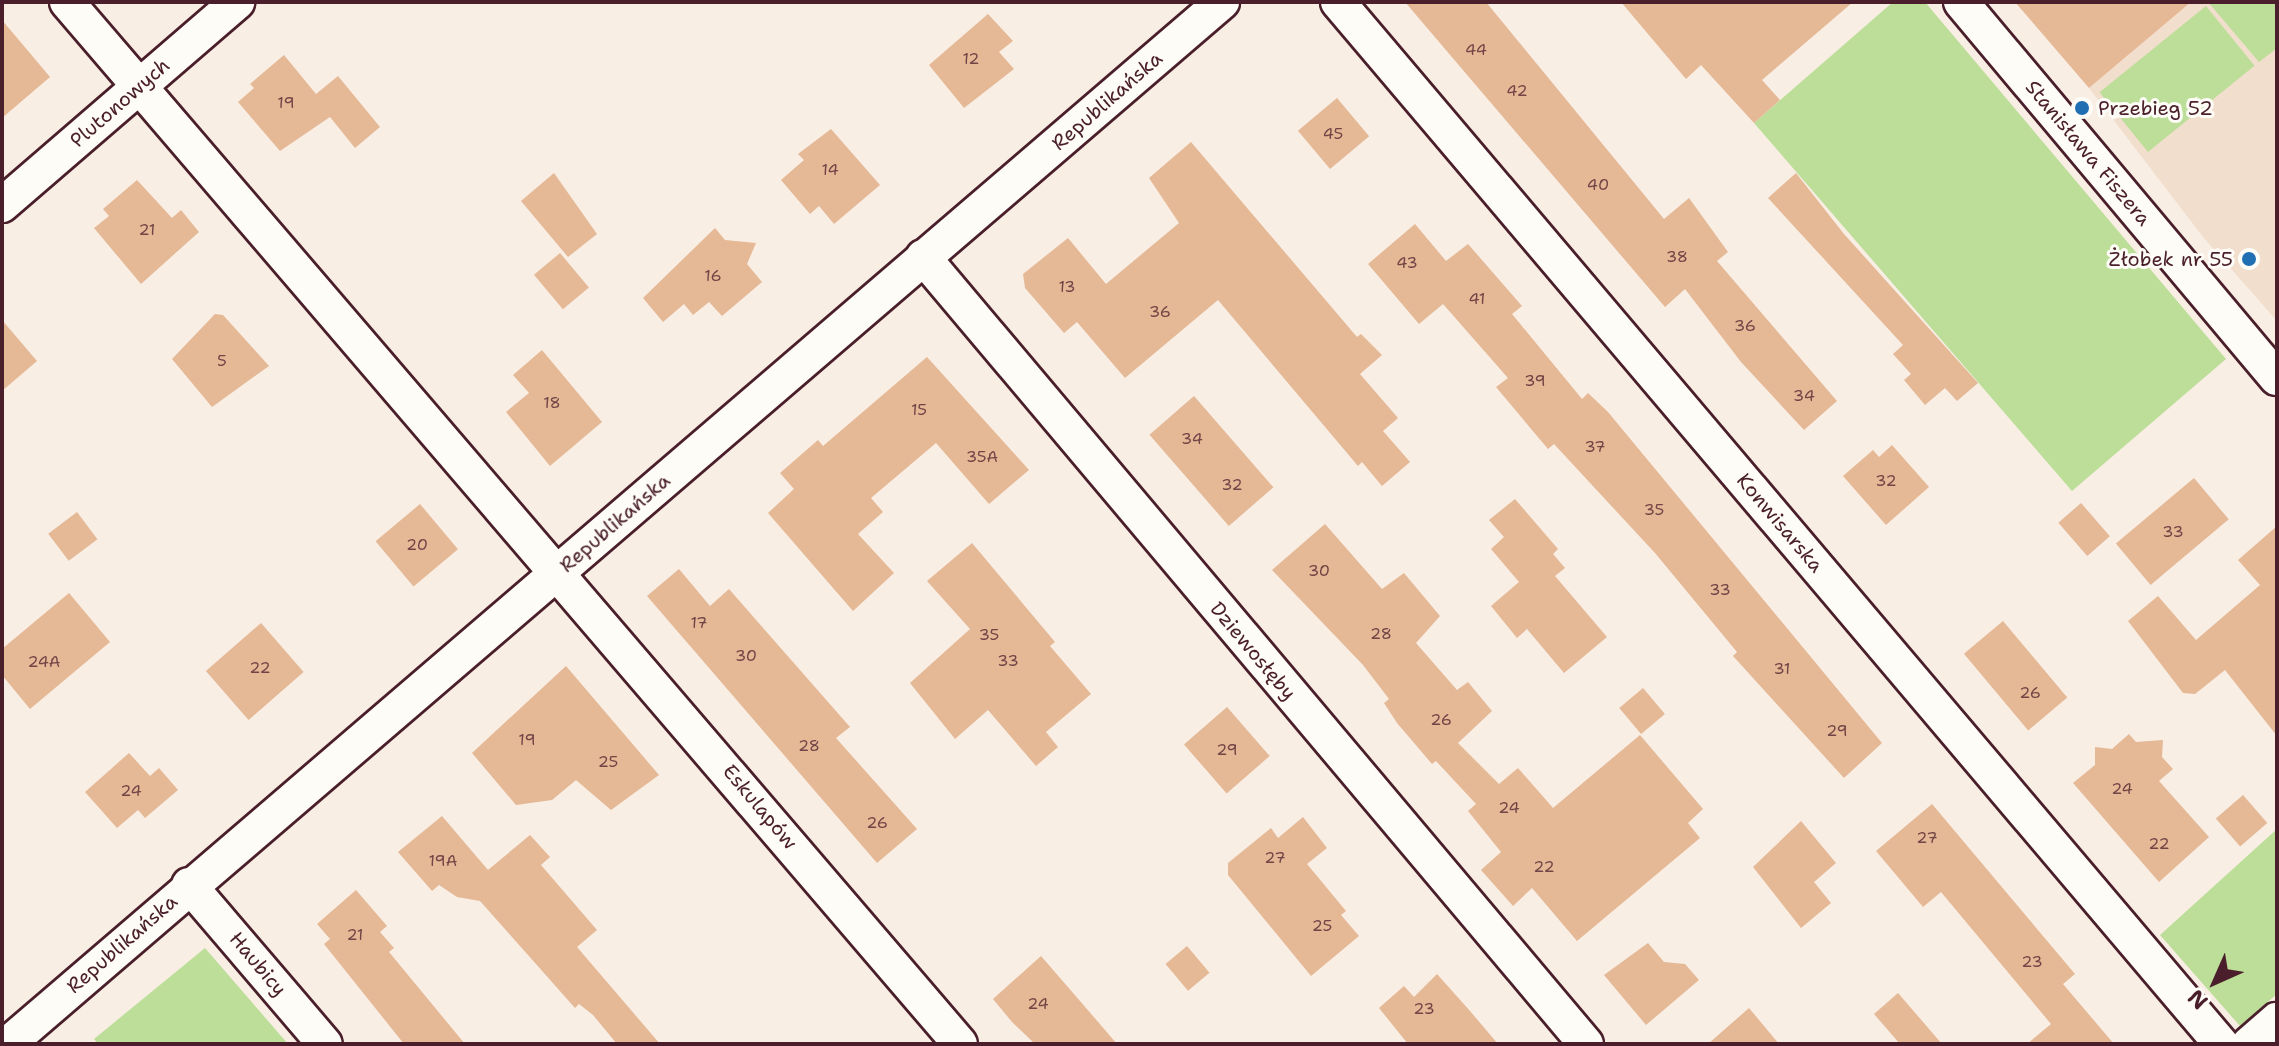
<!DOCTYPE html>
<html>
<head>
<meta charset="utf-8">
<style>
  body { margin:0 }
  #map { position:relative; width:2279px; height:1046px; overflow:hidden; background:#f8eee4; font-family:"Shantell Sans",sans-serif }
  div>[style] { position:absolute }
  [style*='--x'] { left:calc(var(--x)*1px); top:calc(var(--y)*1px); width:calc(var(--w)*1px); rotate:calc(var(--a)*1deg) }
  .built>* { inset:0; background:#f2decd }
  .green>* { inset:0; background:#bcde98; transform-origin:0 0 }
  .building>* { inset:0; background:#e5b896; transform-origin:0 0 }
  .roads { filter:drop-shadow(2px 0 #4a1f2b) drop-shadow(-2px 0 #4a1f2b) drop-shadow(0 2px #4a1f2b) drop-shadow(0 -2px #4a1f2b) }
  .minor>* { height:34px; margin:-17px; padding:0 17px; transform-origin:17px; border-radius:17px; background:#fdfcf7 }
  .dots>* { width:22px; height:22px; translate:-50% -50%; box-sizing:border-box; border:4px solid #fdfcf7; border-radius:50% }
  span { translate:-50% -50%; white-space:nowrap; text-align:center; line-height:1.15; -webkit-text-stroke:6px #fdfcf7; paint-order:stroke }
  .number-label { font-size:16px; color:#714546 }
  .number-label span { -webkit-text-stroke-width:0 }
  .street-label { font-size:20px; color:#4a1f2b }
  .poi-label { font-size:20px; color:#4a1f2b }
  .left { translate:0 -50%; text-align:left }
  .right { translate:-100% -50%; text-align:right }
  .frame { position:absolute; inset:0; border:4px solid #4a1f2b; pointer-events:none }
  .north { position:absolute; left:2175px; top:942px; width:80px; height:80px; -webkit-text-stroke:6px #fdfcf7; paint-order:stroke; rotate:225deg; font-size:22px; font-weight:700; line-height:32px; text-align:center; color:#4a1f2b }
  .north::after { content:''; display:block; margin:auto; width:28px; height:36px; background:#4a1f2b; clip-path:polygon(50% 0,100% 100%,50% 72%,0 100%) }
</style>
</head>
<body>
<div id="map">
  <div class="built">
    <i style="clip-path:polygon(2191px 2px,2277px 2px,2277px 321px,2203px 237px,2089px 88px)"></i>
  </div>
  <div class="green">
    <i style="clip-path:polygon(1893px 2px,1925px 2px,2226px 359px,2072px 491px,1754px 123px)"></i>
    <i style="clip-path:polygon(2208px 2px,2277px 2px,2277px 48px,2259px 62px)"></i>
    <i style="left:2206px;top:6px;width:77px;height:137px;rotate:51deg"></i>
    <i style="clip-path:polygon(2277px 829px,2277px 994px,2240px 1026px,2160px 935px)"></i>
    <i style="clip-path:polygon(205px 948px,288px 1044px,98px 1044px,94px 1039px)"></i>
  </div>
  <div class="building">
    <i style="clip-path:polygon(1405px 2px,1486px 2px,1664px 219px,1689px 198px,1728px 252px,1717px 261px,1837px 401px,1804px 430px,1741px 362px,1685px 289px,1665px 307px)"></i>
    <i style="clip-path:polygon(1621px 2px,1853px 2px,1762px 80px,1780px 100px,1754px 123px,1701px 65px,1686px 79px)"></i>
    <i style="clip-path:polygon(2015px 2px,2191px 2px,2089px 88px)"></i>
    <i style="clip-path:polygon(988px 14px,1013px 41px,999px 52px,1014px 69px,964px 108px,929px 65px)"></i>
    <i style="clip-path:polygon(2px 20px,50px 77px,2px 118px)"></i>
    <i style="clip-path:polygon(284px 55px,316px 94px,338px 76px,380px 127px,355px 148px,330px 117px,280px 151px,238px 102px,254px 88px,250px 84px)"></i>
    <i style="left:1337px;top:98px;width:50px;height:51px;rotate:50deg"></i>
    <i style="clip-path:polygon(831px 129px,880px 185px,834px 224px,819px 206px,810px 214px,781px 180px,804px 160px,798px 154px)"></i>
    <i style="clip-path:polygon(1191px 142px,1357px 337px,1361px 334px,1382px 355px,1360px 374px,1398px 418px,1383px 431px,1410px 462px,1382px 486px,1362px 462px,1358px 466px,1218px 300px,1125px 378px,1077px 322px,1064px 333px,1025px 288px,1023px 274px,1068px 238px,1106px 284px,1179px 223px,1149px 178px)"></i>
    <i style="clip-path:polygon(554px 173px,597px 234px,568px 257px,521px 201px)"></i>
    <i style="clip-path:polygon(1796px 173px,1844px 234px,1978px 383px,1957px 401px,1945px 388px,1925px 405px,1904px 380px,1911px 374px,1893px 354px,1903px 345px,1768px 198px)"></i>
    <i style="clip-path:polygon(137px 180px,172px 218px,181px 210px,199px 232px,141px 284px,94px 228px,109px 216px,103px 209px)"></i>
    <i style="clip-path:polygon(1415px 224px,1446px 261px,1468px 244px,1522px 306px,1512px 314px,1582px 399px,1588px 393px,1608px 412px,1882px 743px,1844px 778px,1733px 656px,1737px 652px,1655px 553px,1554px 444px,1548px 449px,1496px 387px,1508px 378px,1443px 304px,1419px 324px,1368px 264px)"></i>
    <i style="clip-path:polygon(715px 228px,725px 240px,756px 243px,747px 264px,762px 282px,722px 316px,709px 302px,693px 315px,684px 304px,663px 322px,643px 298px)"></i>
    <i style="left:560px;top:253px;width:45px;height:34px;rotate:50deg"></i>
    <i style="clip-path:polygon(215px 314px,223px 315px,269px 366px,212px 407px,172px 359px)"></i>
    <i style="clip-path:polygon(2px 320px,37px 361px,2px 391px)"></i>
    <i style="clip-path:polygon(542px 350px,602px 422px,550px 466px,506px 412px,529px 393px,513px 375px)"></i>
    <i style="clip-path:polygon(927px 357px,1029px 470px,989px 504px,936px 443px,871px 498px,883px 512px,858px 534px,894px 573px,853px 611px,768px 513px,794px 489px,780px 473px,818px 440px,823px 446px)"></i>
    <i style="left:1194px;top:396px;width:121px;height:59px;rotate:49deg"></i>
    <i style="clip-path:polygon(1892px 445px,1929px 487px,1886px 525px,1843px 476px,1873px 450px,1879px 457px)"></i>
    <i style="left:2194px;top:478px;width:54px;height:102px;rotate:50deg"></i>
    <i style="clip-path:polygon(1515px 499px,1558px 549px,1553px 554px,1565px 568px,1555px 576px,1607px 637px,1564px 673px,1527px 629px,1517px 638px,1491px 606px,1519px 582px,1491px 549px,1504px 537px,1489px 520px)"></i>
    <i style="left:2081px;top:503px;width:44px;height:30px;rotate:49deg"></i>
    <i style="left:420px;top:504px;width:59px;height:58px;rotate:50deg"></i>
    <i style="left:77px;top:512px;width:34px;height:36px;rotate:53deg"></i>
    <i style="clip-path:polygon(1325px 524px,1382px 589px,1404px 573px,1440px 616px,1416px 643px,1457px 690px,1468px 682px,1492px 711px,1458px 743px,1499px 784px,1518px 768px,1553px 808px,1640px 735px,1703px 809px,1688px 823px,1700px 838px,1577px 941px,1532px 888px,1513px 906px,1481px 870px,1501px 852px,1468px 811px,1476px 804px,1436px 761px,1432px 764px,1397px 723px,1384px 703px,1389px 699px,1363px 665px,1272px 570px)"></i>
    <i style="clip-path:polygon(2277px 526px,2277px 736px,2225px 670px,2195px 694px,2183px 693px,2128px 621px,2158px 596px,2196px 640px,2260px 585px,2238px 560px)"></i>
    <i style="clip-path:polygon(972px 543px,1055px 642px,1050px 646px,1091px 694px,1046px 732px,1058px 747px,1036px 766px,988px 710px,955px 739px,910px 683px,970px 629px,927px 581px)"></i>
    <i style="clip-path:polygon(679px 569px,710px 606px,729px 589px,850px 727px,836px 738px,917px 829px,877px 863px,647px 596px)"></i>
    <i style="clip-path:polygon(69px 593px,110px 642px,30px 709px,2px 675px,2px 649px)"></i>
    <i style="left:2003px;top:621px;width:100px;height:51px;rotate:50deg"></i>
    <i style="left:261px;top:623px;width:65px;height:73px;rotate:49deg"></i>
    <i style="clip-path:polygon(566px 666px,659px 775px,611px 810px,576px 780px,552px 800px,516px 805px,472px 753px)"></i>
    <i style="left:1643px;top:688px;width:34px;height:31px;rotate:50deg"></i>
    <i style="left:1227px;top:707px;width:65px;height:57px;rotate:49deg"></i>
    <i style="clip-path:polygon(2129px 734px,2136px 742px,2163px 740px,2162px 757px,2173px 769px,2159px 781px,2209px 837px,2159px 882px,2073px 783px,2095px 765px,2095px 747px,2112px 749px)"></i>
    <i style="clip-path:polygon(129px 753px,150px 776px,159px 768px,178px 790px,145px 818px,138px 810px,117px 828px,85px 792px)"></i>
    <i style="left:2243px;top:795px;width:37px;height:36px;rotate:49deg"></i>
    <i style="clip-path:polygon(1932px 804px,2075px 974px,2063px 984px,2114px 1044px,2027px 1044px,2051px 1024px,1941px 892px,1923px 907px,1876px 851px)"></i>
    <i style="clip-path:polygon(442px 816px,488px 870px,530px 835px,550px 857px,541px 865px,597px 930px,577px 947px,660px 1044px,617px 1044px,593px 1015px,579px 1004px,575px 1008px,480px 901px,457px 897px,439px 885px,432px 891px,398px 852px)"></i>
    <i style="clip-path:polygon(1303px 817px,1327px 848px,1307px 864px,1346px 911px,1341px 915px,1359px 936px,1311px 976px,1228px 875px,1228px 863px,1271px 828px,1278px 838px)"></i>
    <i style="clip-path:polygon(1801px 821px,1836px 863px,1814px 882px,1831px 903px,1801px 928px,1753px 867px)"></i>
    <i style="clip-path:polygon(356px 890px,387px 926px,380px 932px,394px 948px,389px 952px,465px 1044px,404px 1044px,324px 944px,330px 939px,317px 924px)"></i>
    <i style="clip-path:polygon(1648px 943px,1664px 962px,1685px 964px,1699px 980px,1646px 1025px,1604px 975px)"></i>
    <i style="left:1187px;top:946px;width:35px;height:28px;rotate:50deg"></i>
    <i style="clip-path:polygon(1041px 956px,1080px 1001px,1117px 1044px,1035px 1044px,1012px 1022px,993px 999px)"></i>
    <i style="clip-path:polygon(1437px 974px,1470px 1011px,1498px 1044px,1408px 1044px,1379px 1008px,1404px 986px,1414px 997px)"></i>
    <i style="clip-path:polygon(1898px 993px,1942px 1044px,1900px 1044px,1874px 1014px)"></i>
    <i style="clip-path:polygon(1749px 1008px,1779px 1044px,1708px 1044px)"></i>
  </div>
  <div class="roads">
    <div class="minor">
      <i style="--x:67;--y:2;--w:1372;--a:49.4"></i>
      <i style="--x:1338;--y:2;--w:1366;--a:49.72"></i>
      <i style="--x:1961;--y:2;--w:491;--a:50"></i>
      <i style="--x:2;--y:205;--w:311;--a:-40.8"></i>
      <i style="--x:923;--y:257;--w:1029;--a:49.89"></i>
      <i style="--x:189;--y:885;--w:209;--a:49.5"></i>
      <i style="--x:8;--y:1044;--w:1600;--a:-40.64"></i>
      <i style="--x:2249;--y:1044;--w:37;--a:-41"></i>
    </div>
  </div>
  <div class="dots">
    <i style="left:2082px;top:108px;background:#1f6fb2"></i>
    <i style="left:2249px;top:259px;background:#1f6fb2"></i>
  </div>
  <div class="number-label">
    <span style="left:1476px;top:50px">44</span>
    <span style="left:971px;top:59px">12</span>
    <span style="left:1517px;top:91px">42</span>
    <span style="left:286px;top:103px">19</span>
    <span style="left:1333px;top:134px">45</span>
    <span style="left:830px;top:170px">14</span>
    <span style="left:1598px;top:185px">40</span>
    <span style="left:147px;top:230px">21</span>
    <span style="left:1677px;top:257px">38</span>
    <span style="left:1407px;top:263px">43</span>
    <span style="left:713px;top:276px">16</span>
    <span style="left:1067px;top:287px">13</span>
    <span style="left:1477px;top:299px">41</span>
    <span style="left:1160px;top:312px">36</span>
    <span style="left:1745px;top:326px">36</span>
    <span style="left:222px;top:361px">5</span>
    <span style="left:1535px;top:381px">39</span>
    <span style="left:1804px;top:396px">34</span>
    <span style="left:552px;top:403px">18</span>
    <span style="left:919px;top:410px">15</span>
    <span style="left:1192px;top:439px">34</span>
    <span style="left:1595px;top:447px">37</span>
    <span style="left:982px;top:457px">35A</span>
    <span style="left:1886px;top:481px">32</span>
    <span style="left:1232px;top:485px">32</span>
    <span style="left:1654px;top:510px">35</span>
    <span style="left:2173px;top:532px">33</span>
    <span style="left:417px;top:545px">20</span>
    <span style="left:1319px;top:571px">30</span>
    <span style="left:1720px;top:590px">33</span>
    <span style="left:699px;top:623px">17</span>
    <span style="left:1381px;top:634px">28</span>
    <span style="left:989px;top:635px">35</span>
    <span style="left:746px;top:656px">30</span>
    <span style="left:1008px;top:661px">33</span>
    <span style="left:44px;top:662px">24A</span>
    <span style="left:260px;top:668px">22</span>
    <span style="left:1782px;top:669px">31</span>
    <span style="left:2030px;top:693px">26</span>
    <span style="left:1441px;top:720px">26</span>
    <span style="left:1837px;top:731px">29</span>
    <span style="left:527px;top:740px">19</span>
    <span style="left:809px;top:746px">28</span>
    <span style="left:1227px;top:750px">29</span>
    <span style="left:608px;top:762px">25</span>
    <span style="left:2122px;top:789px">24</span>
    <span style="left:131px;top:791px">24</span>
    <span style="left:1509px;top:808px">24</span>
    <span style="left:877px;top:823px">26</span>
    <span style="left:1927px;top:838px">27</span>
    <span style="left:2159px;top:844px">22</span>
    <span style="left:1275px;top:858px">27</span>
    <span style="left:443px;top:861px">19A</span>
    <span style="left:1544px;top:867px">22</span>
    <span style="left:1322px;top:926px">25</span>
    <span style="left:355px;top:935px">21</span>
    <span style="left:2032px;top:962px">23</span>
    <span style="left:1038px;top:1004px">24</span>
    <span style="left:1424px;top:1009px">23</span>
  </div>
  <div class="street-label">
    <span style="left:1107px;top:101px;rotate:-41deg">Republikańska</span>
    <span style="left:120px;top:103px;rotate:-41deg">Plutonowych</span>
    <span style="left:2088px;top:153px;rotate:50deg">Stanisława Fiszera</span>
    <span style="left:615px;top:523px;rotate:-41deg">Republikańska</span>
    <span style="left:1780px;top:523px;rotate:50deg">Konwisarska</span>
    <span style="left:1253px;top:651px;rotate:50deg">Dziewosłęby</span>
    <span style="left:760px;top:807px;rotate:50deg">Eskulapów</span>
    <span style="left:122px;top:944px;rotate:-41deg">Republikańska</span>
    <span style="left:258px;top:964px;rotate:50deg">Haubicy</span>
  </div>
  <div class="poi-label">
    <span class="left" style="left:2098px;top:108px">Przebieg 52</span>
    <span class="right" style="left:2233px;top:259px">Żłobek nr 55</span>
  </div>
  <div class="frame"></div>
  <div class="north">N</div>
</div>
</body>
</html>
